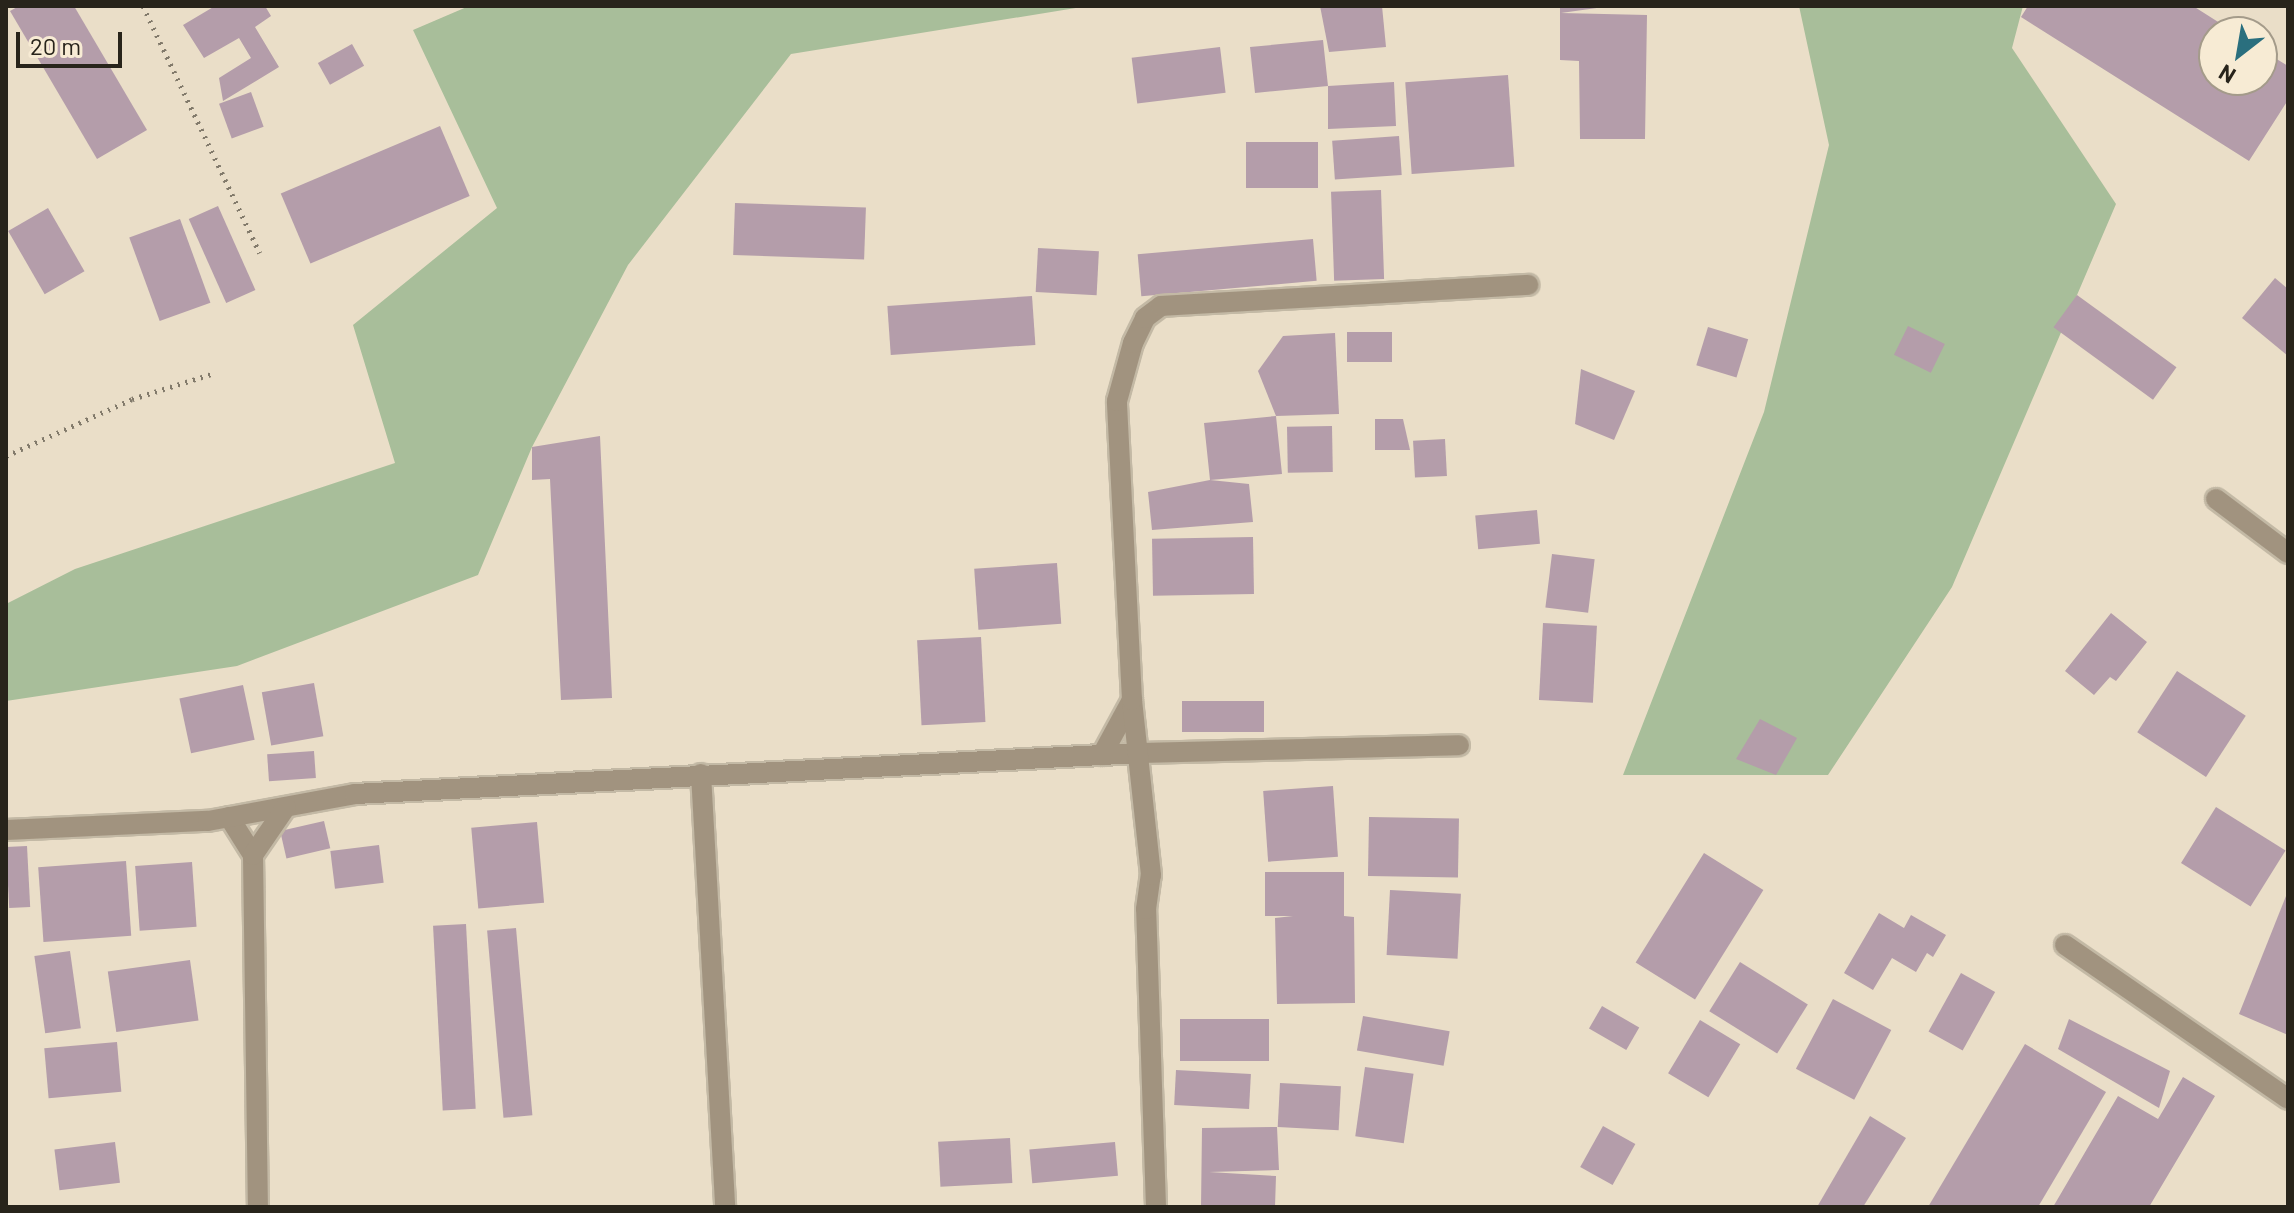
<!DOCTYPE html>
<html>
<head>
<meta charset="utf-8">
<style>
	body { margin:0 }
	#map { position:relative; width:2294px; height:1213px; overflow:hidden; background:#eadec8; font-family:Barlow,sans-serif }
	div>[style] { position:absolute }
	.green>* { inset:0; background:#a8be9a }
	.building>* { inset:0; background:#b49daa; transform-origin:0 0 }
	.path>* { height:5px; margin-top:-2.5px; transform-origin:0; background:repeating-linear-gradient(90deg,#827a6b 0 2px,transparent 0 8px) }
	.roads { filter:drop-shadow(2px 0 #c3b9a5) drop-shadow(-2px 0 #c3b9a5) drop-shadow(0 2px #c3b9a5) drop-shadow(0 -2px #c3b9a5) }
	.street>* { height:20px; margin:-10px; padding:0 10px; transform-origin:10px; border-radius:10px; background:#a1937f }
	span { translate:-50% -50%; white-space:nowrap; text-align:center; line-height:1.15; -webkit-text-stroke:6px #f7ebd4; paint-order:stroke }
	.frame { position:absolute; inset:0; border:8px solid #28241b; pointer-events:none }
	.north { position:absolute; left:2198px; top:16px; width:80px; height:80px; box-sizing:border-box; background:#f7ebd4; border:2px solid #a49b8a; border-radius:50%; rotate:211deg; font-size:22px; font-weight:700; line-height:32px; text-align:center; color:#28241b }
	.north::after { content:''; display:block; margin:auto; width:28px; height:36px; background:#2a6f7e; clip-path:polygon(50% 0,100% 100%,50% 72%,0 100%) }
	.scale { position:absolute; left:16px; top:32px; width:106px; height:36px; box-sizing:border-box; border:4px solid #28241b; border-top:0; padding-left:10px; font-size:24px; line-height:28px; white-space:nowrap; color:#28241b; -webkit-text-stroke:6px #f7ebd4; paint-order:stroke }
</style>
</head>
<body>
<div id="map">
	<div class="green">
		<div style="clip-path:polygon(469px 6px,1088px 6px,791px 54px,628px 265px,532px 447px,478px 575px,237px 666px,6px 701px,6px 604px,75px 569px,395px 463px,353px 325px,497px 208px,413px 30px)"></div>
		<div style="clip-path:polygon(1799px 6px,2023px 6px,2012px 48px,2116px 204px,1952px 587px,1828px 775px,1623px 775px,1764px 412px,1829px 145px)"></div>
	</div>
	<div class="building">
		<div style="clip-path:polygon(19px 6px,74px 6px,147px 130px,97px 159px,10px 11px)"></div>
		<div style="clip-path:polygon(215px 6px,265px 6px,271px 16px,255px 27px,279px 67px,223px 101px,219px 78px,251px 58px,239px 38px,204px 58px,183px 25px)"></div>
		<div style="clip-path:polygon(1320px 6px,1382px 6px,1386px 47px,1329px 52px)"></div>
		<div style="clip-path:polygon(1560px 6px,1611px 6px,1561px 13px,1647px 15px,1645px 139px,1580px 139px,1579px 61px,1560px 60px)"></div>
		<div style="clip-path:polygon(2028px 6px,2193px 6px,2234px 32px,2214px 32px,2214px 80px,2262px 80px,2262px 50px,2288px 66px,2288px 100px,2249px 161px,2021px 17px)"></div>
		<div style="clip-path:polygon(1323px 40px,1328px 86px,1394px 82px,1396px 126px,1328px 129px,1328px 86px,1255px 93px,1250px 47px)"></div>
		<div style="left:352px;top:44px;width:25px;height:39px;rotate:61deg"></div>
		<div style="left:1220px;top:47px;width:46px;height:89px;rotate:83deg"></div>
		<div style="left:1508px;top:75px;width:92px;height:103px;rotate:86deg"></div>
		<div style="left:251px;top:92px;width:37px;height:34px;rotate:70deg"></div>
		<div style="left:440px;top:126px;width:76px;height:173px;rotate:67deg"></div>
		<div style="left:1399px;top:136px;width:39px;height:67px;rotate:86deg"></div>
		<div style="left:1318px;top:142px;width:46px;height:72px;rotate:90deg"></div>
		<div style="left:1381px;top:190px;width:89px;height:50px;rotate:88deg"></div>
		<div style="left:735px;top:203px;width:131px;height:52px;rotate:2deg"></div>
		<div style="left:218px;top:206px;width:92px;height:32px;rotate:66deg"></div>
		<div style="left:48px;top:208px;width:73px;height:46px;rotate:60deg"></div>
		<div style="left:180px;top:219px;width:89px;height:54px;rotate:70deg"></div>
		<div style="left:1313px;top:239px;width:42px;height:176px;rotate:85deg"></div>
		<div style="left:1038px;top:248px;width:61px;height:44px;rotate:3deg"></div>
		<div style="clip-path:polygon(2275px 278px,2288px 289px,2288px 356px,2242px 318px)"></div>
		<div style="left:2077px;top:295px;width:123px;height:40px;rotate:36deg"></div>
		<div style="left:1032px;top:296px;width:49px;height:145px;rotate:86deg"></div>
		<div style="left:1908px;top:326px;width:41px;height:32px;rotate:26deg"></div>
		<div style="left:1708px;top:327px;width:42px;height:40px;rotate:17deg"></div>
		<div style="left:1347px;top:332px;width:45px;height:30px"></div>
		<div style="clip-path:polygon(1335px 333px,1339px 414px,1276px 416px,1258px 371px,1283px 336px)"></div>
		<div style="clip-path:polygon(1581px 369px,1635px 391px,1614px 440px,1575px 424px)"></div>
		<div style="clip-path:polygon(1276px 416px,1282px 474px,1210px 480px,1249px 484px,1253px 522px,1152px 530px,1148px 492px,1210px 480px,1204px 423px)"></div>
		<div style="clip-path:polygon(1375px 419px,1403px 419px,1410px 450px,1375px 450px)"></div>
		<div style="left:1332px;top:426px;width:46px;height:45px;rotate:89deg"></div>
		<div style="clip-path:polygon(600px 436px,612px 698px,561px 700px,550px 479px,532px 480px,532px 447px)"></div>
		<div style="left:1445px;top:439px;width:37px;height:32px;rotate:87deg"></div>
		<div style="left:1537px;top:510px;width:34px;height:62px;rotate:85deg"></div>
		<div style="left:1253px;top:537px;width:57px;height:101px;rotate:89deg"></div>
		<div style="left:1552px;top:554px;width:43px;height:54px;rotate:7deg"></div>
		<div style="left:1057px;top:563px;width:61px;height:83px;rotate:86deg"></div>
		<div style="clip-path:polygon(2111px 613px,2147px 642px,2116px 681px,2110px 677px,2094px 695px,2065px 671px)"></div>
		<div style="left:1543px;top:623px;width:54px;height:77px;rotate:3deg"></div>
		<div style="left:981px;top:637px;width:85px;height:64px;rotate:87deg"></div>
		<div style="left:2177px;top:671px;width:82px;height:73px;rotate:33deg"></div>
		<div style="left:314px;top:683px;width:54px;height:53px;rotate:80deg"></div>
		<div style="left:243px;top:685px;width:56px;height:65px;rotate:78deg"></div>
		<div style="left:1182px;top:701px;width:82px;height:31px"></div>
		<div style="clip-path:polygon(1760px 719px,1797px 738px,1776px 775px,1736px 759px)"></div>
		<div style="left:314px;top:751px;width:27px;height:47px;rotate:86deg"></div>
		<div style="left:1333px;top:786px;width:71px;height:70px;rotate:86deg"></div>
		<div style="left:2216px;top:807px;width:82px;height:66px;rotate:32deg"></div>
		<div style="left:1369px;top:817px;width:90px;height:59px;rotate:1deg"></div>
		<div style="left:324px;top:821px;width:28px;height:45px;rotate:77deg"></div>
		<div style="left:537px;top:822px;width:81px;height:66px;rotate:85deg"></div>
		<div style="left:379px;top:845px;width:38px;height:49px;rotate:83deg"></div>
		<div style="left:27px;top:846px;width:61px;height:21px;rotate:87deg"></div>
		<div style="left:1704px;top:853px;width:70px;height:129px;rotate:32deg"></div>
		<div style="left:126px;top:861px;width:75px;height:88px;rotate:86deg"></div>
		<div style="left:192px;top:862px;width:65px;height:57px;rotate:86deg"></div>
		<div style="clip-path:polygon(1265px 872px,1344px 872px,1344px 916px,1354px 917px,1355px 1003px,1277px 1004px,1275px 918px,1293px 916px,1265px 916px)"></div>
		<div style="left:1390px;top:890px;width:71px;height:65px;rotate:3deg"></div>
		<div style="clip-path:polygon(2288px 891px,2288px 1035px,2239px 1014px)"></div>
		<div style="clip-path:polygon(1879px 913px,1904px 928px,1911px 915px,1946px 935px,1933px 957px,1927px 953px,1916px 972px,1892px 958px,1873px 990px,1844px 973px)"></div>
		<div style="left:466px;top:924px;width:185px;height:33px;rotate:87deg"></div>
		<div style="left:516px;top:928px;width:188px;height:29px;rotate:85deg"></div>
		<div style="left:70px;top:951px;width:78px;height:36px;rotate:82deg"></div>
		<div style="left:190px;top:960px;width:61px;height:83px;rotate:82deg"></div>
		<div style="left:1740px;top:962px;width:80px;height:58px;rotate:32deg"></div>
		<div style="left:1961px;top:973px;width:39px;height:67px;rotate:29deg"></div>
		<div style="left:1833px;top:999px;width:66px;height:79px;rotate:28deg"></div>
		<div style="left:1602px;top:1006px;width:43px;height:26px;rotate:30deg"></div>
		<div style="left:1363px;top:1016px;width:88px;height:35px;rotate:10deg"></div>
		<div style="left:1180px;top:1019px;width:89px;height:42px"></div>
		<div style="clip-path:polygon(2069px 1019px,2170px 1071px,2159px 1108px,2058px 1049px)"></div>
		<div style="left:1700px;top:1020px;width:47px;height:62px;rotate:31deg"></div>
		<div style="left:117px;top:1042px;width:50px;height:73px;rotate:85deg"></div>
		<div style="clip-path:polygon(2025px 1044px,2106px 1092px,2038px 1207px,1928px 1207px)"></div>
		<div style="left:1365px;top:1067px;width:49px;height:70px;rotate:8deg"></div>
		<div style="left:1176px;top:1070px;width:75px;height:35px;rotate:3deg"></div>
		<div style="clip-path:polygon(2183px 1077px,2215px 1096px,2149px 1207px,2053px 1207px,2118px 1096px,2158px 1119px)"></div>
		<div style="left:1280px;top:1083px;width:61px;height:44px;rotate:3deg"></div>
		<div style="clip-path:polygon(1870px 1116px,1906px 1138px,1863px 1207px,1817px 1207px)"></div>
		<div style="left:1603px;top:1126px;width:37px;height:47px;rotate:29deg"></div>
		<div style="clip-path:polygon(1277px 1127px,1279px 1170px,1209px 1172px,1276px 1176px,1275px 1207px,1201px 1207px,1202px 1128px)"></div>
		<div style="left:1010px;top:1138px;width:45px;height:72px;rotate:87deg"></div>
		<div style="left:115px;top:1142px;width:41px;height:61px;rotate:83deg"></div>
		<div style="left:1115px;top:1142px;width:34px;height:86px;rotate:85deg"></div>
	</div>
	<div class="path">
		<div style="left:143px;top:6px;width:273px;rotate:64.7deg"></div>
		<div style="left:6px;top:456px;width:138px;rotate:-24.3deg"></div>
		<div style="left:132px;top:399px;width:87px;rotate:-17.4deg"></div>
	</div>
	<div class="roads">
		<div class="street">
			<div style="left:2216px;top:499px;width:90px;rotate:36.9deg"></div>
			<div style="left:1102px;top:755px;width:63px;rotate:-61.4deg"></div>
			<div style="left:701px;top:774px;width:434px;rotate:86.8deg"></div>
			<div style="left:229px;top:817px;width:45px;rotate:57.7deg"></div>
			<div style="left:253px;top:855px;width:352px;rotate:89.2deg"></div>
			<div style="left:6px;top:830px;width:202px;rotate:-2.6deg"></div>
			<div style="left:208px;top:821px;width:149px;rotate:-10.4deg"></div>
			<div style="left:355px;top:794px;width:786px;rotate:-2.99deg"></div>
			<div style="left:1140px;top:753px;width:319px;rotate:-1.4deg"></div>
			<div style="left:253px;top:855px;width:58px;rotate:-55.5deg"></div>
			<div style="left:2065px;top:945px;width:271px;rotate:34.6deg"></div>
			<div style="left:1156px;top:1207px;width:298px;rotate:-91.9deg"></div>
			<div style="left:1146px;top:909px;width:34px;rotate:-82deg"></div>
			<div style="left:1151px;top:875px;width:176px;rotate:-96.2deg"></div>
			<div style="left:1132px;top:700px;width:299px;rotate:-92.9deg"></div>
			<div style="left:1117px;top:401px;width:60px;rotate:-74.6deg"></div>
			<div style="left:1133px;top:343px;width:28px;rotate:-64deg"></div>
			<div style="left:1145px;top:318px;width:20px;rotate:-37deg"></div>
			<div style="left:1161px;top:306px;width:368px;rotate:-3.3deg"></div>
		</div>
	</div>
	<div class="frame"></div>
	<div class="north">N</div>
	<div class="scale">20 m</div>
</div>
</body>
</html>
